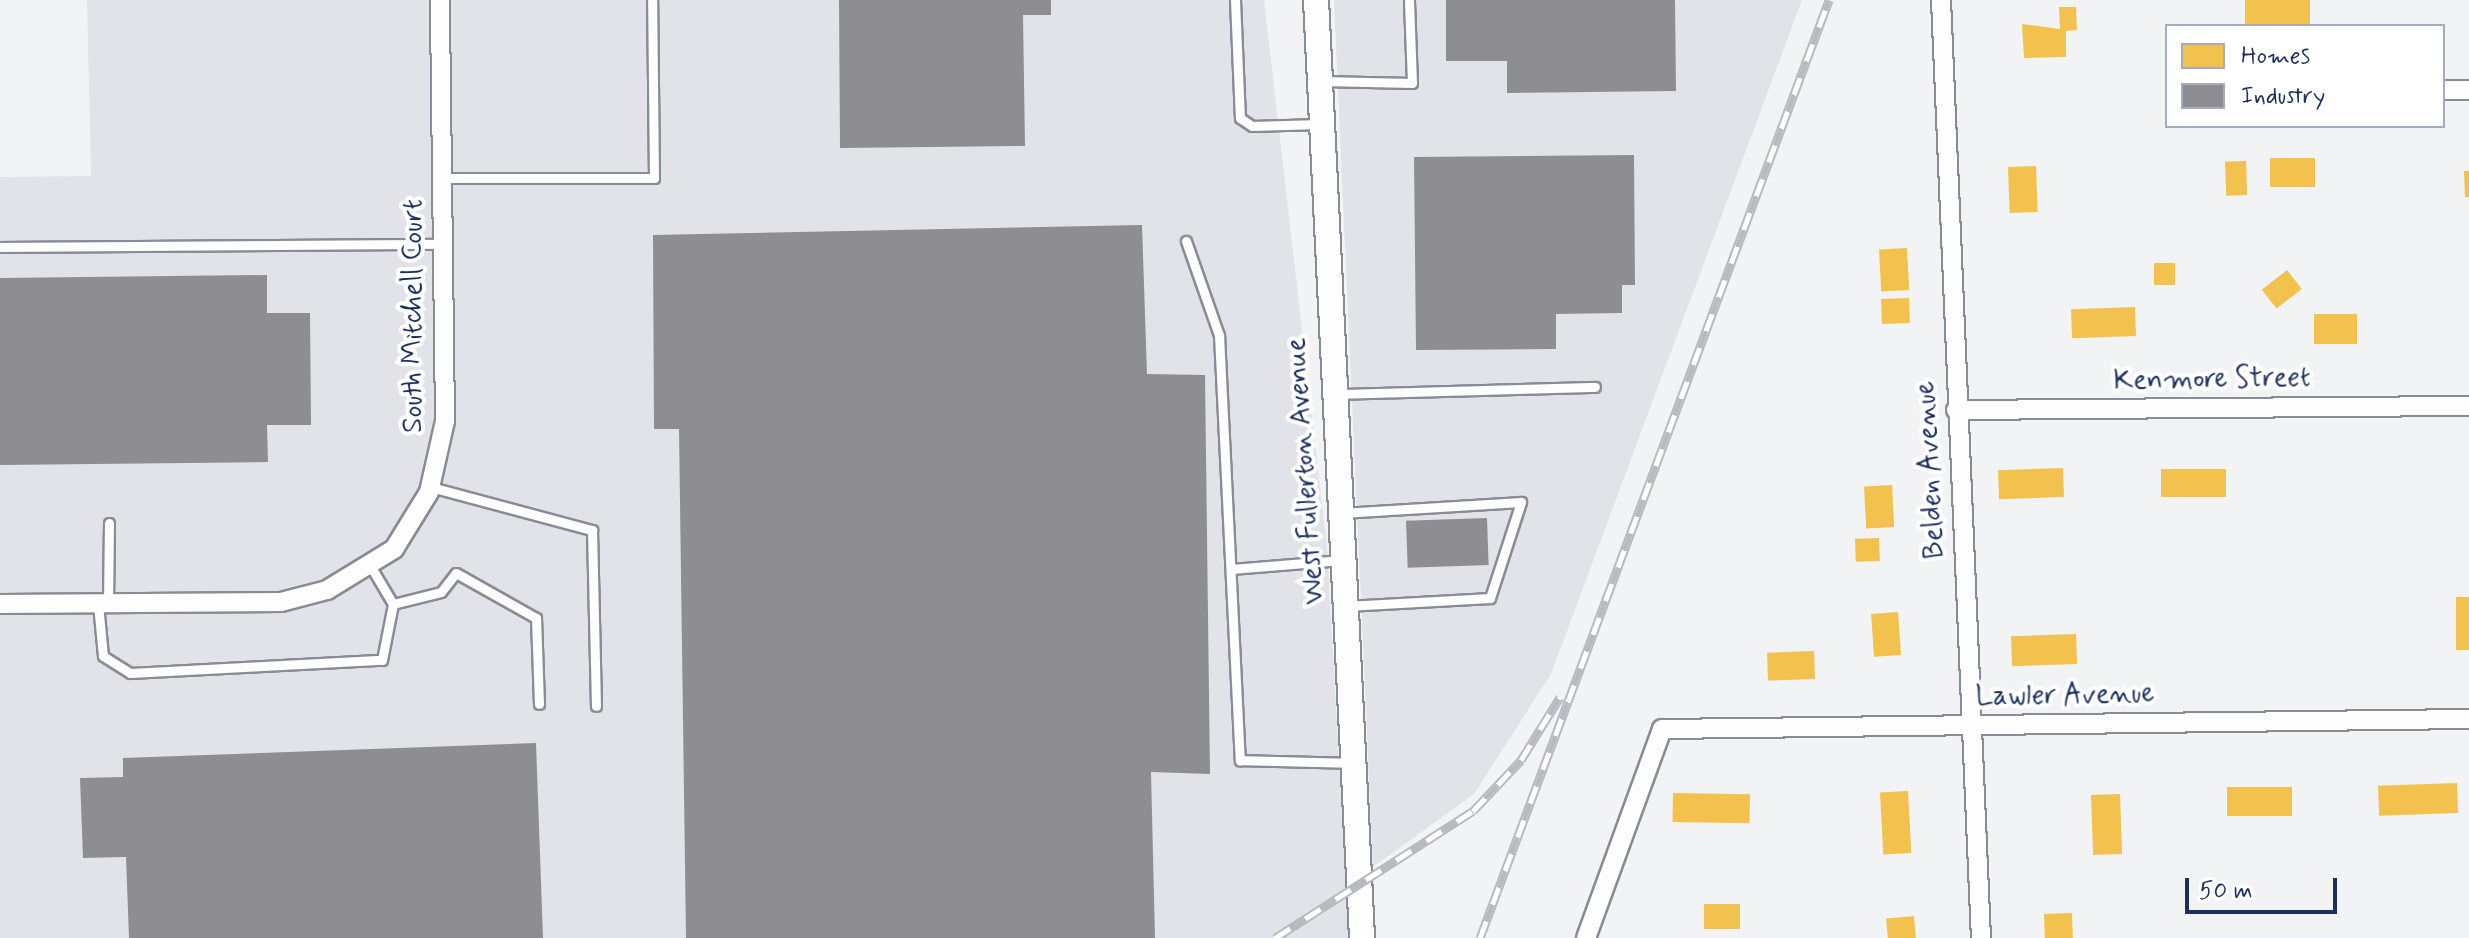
<!DOCTYPE html>
<html>
<head>
<meta charset="utf-8">
<style>
	body { margin:0 }
	#map { position:relative; width:2469px; height:938px; overflow:hidden; background:#f2f3f4; font-family:Mynerve,sans-serif }
	div>[style] { position:absolute }
	.built>* { inset:0; background:#e1e3e8 }
	.homes>* { inset:0; background:#f2c14e; transform-origin:0 0 }
	.industry>* { inset:0; background:#8d8d92; transform-origin:0 0 }
	.roads { filter:drop-shadow(2px 0 #888c95) drop-shadow(-2px 0 #888c95) drop-shadow(0 2px #888c95) drop-shadow(0 -2px #888c95) }
	.lane>* { height:9px; margin:-4.5px; padding:0 4.5px; transform-origin:4.5px; border-radius:4.5px; background:#fdfdfd }
	.street>* { height:18px; margin:-9px; padding:0 9px; transform-origin:9px; border-radius:9px; background:#fdfdfd }
	.secondary>* { height:24px; margin:-12px; padding:0 12px; transform-origin:12px; border-radius:12px; background:#fdfdfd }
	.rail>* { height:9px; margin-top:-4.5px; transform-origin:0; background:repeating-linear-gradient(90deg,#fff 0 18px,#b7babf 0 36px); box-sizing:border-box; border-block:2px solid #b7babf }
	span { translate:-50% -50%; white-space:nowrap; text-align:center; line-height:1.15; -webkit-text-stroke:8px #fff; paint-order:stroke }
	.street-label { font-size:28px; color:#1b2f5e }
	.legend { position:absolute; left:2165px; top:24px; width:280px; height:104px; box-sizing:border-box; background:#fff; border:2px solid #a4acbf; margin:0; padding:10px 14px; list-style:none; font-size:24px; color:#1b2f5e }
	.legend li { display:flex; align-items:center; gap:16px; height:40px }
	.legend b { width:40px; border:2px solid #a4acbf }
	.scale { position:absolute; left:2185px; top:878px; width:152px; height:36px; box-sizing:border-box; border:4px solid #1b2f5e; border-top:0; padding-left:10px; font-size:24px; line-height:28px; white-space:nowrap; color:#1b2f5e; -webkit-text-stroke:6px #fff; paint-order:stroke }
</style>
</head>
<body>
<div id="map">
	<div class="built">
		<div style="clip-path:polygon(87px 0,1264px 0,1327px 547px,1349px 938px,0 938px,0 177px,91px 176px)"></div>
		<div style="clip-path:polygon(1334px 0,1802px 0,1551px 674px,1474px 794px,1373px 867px)"></div>
	</div>
	<div class="homes">
		<div style="left:2245px;top:0;width:65px;height:26px"></div>
		<div style="clip-path:polygon(2059px 7px,2076px 7px,2077px 30px,2066px 31px,2066px 57px,2024px 58px,2022px 24px,2060px 29px)"></div>
		<div style="left:2315px;top:158px;width:29px;height:45px;rotate:90deg"></div>
		<div style="left:2246px;top:161px;width:34px;height:21px;rotate:88deg"></div>
		<div style="left:2036px;top:166px;width:46px;height:28px;rotate:88deg"></div>
		<div style="clip-path:polygon(2464px 171px,2469px 171px,2469px 197px,2465px 197px)"></div>
		<div style="left:1907px;top:248px;width:42px;height:28px;rotate:87deg"></div>
		<div style="left:2154px;top:263px;width:21px;height:22px"></div>
		<div style="left:2287px;top:270px;width:24px;height:32px;rotate:52deg"></div>
		<div style="left:1909px;top:298px;width:25px;height:28px;rotate:88deg"></div>
		<div style="left:2135px;top:307px;width:29px;height:64px;rotate:88deg"></div>
		<div style="left:2314px;top:314px;width:43px;height:30px"></div>
		<div style="left:2063px;top:468px;width:29px;height:65px;rotate:88deg"></div>
		<div style="left:2226px;top:469px;width:28px;height:65px;rotate:90deg"></div>
		<div style="left:1892px;top:485px;width:42px;height:28px;rotate:87deg"></div>
		<div style="left:1879px;top:538px;width:23px;height:24px;rotate:88deg"></div>
		<div style="left:2456px;top:597px;width:13px;height:53px"></div>
		<div style="left:1898px;top:612px;width:43px;height:27px;rotate:86deg"></div>
		<div style="left:2076px;top:634px;width:30px;height:65px;rotate:88deg"></div>
		<div style="left:1814px;top:651px;width:28px;height:47px;rotate:88deg"></div>
		<div style="left:2457px;top:783px;width:30px;height:79px;rotate:88deg"></div>
		<div style="left:2292px;top:787px;width:29px;height:65px;rotate:90deg"></div>
		<div style="left:1908px;top:791px;width:62px;height:28px;rotate:87deg"></div>
		<div style="left:1673px;top:793px;width:77px;height:29px;rotate:1deg"></div>
		<div style="left:2120px;top:794px;width:60px;height:29px;rotate:88deg"></div>
		<div style="left:1704px;top:904px;width:36px;height:25px"></div>
		<div style="left:2072px;top:913px;width:25px;height:28px;rotate:88deg"></div>
		<div style="left:1914px;top:916px;width:22px;height:28px;rotate:85deg"></div>
	</div>
	<div class="industry">
		<div style="clip-path:polygon(839px 0,1051px 0,1051px 15px,1023px 15px,1025px 146px,840px 148px)"></div>
		<div style="clip-path:polygon(1446px 0,1675px 0,1676px 91px,1507px 93px,1507px 61px,1446px 61px)"></div>
		<div style="clip-path:polygon(1634px 155px,1635px 285px,1622px 285px,1622px 313px,1556px 314px,1556px 349px,1416px 350px,1414px 157px)"></div>
		<div style="clip-path:polygon(1142px 225px,1147px 374px,1205px 375px,1210px 774px,1151px 772px,1155px 938px,686px 938px,679px 429px,654px 429px,653px 235px)"></div>
		<div style="clip-path:polygon(267px 275px,267px 313px,310px 313px,311px 425px,267px 425px,268px 462px,0 465px,0 278px)"></div>
		<div style="left:1487px;top:518px;width:47px;height:81px;rotate:88deg"></div>
		<div style="clip-path:polygon(536px 743px,543px 938px,129px 938px,126px 857px,83px 858px,80px 778px,123px 777px,123px 758px)"></div>
	</div>
	<div class="roads">
		<div class="lane">
			<div style="left:1235px;top:0;width:118px;rotate:87.6deg"></div>
			<div style="left:1240px;top:118px;width:14px;rotate:34deg"></div>
			<div style="left:1252px;top:126px;width:67px;rotate:-1.7deg"></div>
			<div style="left:1322px;top:81px;width:90px;rotate:1.3deg"></div>
			<div style="left:1412px;top:83px;width:83px;rotate:-92.1deg"></div>
			<div style="left:443px;top:178px;width:211px"></div>
			<div style="left:654px;top:178px;width:178px;rotate:-90.6deg"></div>
			<div style="left:1186px;top:241px;width:100px;rotate:70.7deg"></div>
			<div style="left:1219px;top:335px;width:426px;rotate:87.2deg"></div>
			<div style="left:1240px;top:760px;width:112px;rotate:1.5deg"></div>
			<div style="left:0;top:247px;width:444px;rotate:-0.4deg"></div>
			<div style="left:1338px;top:394px;width:257px;rotate:-1.6deg"></div>
			<div style="left:431px;top:487px;width:167px;rotate:15deg"></div>
			<div style="left:592px;top:530px;width:176px;rotate:88.7deg"></div>
			<div style="left:1342px;top:513px;width:179px;rotate:-3.5deg"></div>
			<div style="left:1521px;top:502px;width:101px;rotate:107.9deg"></div>
			<div style="left:1490px;top:598px;width:144px;rotate:176.8deg"></div>
			<div style="left:371px;top:567px;width:43px;rotate:59.3deg"></div>
			<div style="left:393px;top:604px;width:49px;rotate:-14deg"></div>
			<div style="left:441px;top:592px;width:24px;rotate:-52deg"></div>
			<div style="left:456px;top:573px;width:92px;rotate:29.4deg"></div>
			<div style="left:536px;top:618px;width:86px;rotate:88deg"></div>
			<div style="left:1231px;top:569px;width:111px;rotate:-4.6deg"></div>
			<div style="left:98px;top:604px;width:52px;rotate:84.5deg"></div>
			<div style="left:103px;top:656px;width:32px;rotate:32deg"></div>
			<div style="left:130px;top:673px;width:252px;rotate:-3deg"></div>
			<div style="left:382px;top:660px;width:57px;rotate:-78.9deg"></div>
			<div style="left:108px;top:604px;width:81px;rotate:-89.3deg"></div>
		</div>
		<div class="street">
			<div style="left:1941px;top:0;width:939px;rotate:87.56deg"></div>
			<div style="left:2443px;top:90px;width:26px"></div>
			<div style="left:1956px;top:410px;width:513px;rotate:-0.45deg"></div>
			<div style="left:0;top:604px;width:281px;rotate:-0.4deg"></div>
			<div style="left:281px;top:602px;width:48px;rotate:-14.6deg"></div>
			<div style="left:327px;top:590px;width:79px;rotate:-31.5deg"></div>
			<div style="left:394px;top:549px;width:67px;rotate:-58.4deg"></div>
			<div style="left:429px;top:492px;width:73px;rotate:-77.3deg"></div>
			<div style="left:445px;top:421px;width:421px;rotate:-90.7deg"></div>
			<div style="left:1586px;top:938px;width:222px;rotate:-70deg"></div>
			<div style="left:1662px;top:729px;width:807px;rotate:-0.71deg"></div>
		</div>
		<div class="secondary">
			<div style="left:1316px;top:0;width:939px;rotate:87.19deg"></div>
		</div>
	</div>
	<div class="rail">
		<div style="left:1275px;top:938px;width:235px;rotate:-32.7deg"></div>
		<div style="left:1473px;top:811px;width:70px;rotate:-46.7deg"></div>
		<div style="left:1521px;top:760px;width:74px;rotate:-58.2deg"></div>
		<div style="left:1480px;top:938px;width:1001px;rotate:-69.59deg"></div>
	</div>
	<div class="street-label">
		<span style="left:414px;top:316px;rotate:-90deg">South Mitchell Court</span>
		<span style="left:2212px;top:380px;rotate:-1deg">Kenmore Street</span>
		<span style="left:1931px;top:470px;rotate:-93deg">Belden Avenue</span>
		<span style="left:1306px;top:471px;rotate:-94deg">West Fullerton Avenue</span>
		<span style="left:2065px;top:696px;rotate:-1deg">Lawler Avenue</span>
	</div>
	<ul class="legend">
	<li><b style="height:22px;background:#f2c14e"></b>Homes</li>
	<li><b style="height:22px;background:#8d8d92"></b>Industry</li>
	</ul>
	<div class="scale">50 m</div>
</div>
</body>
</html>
